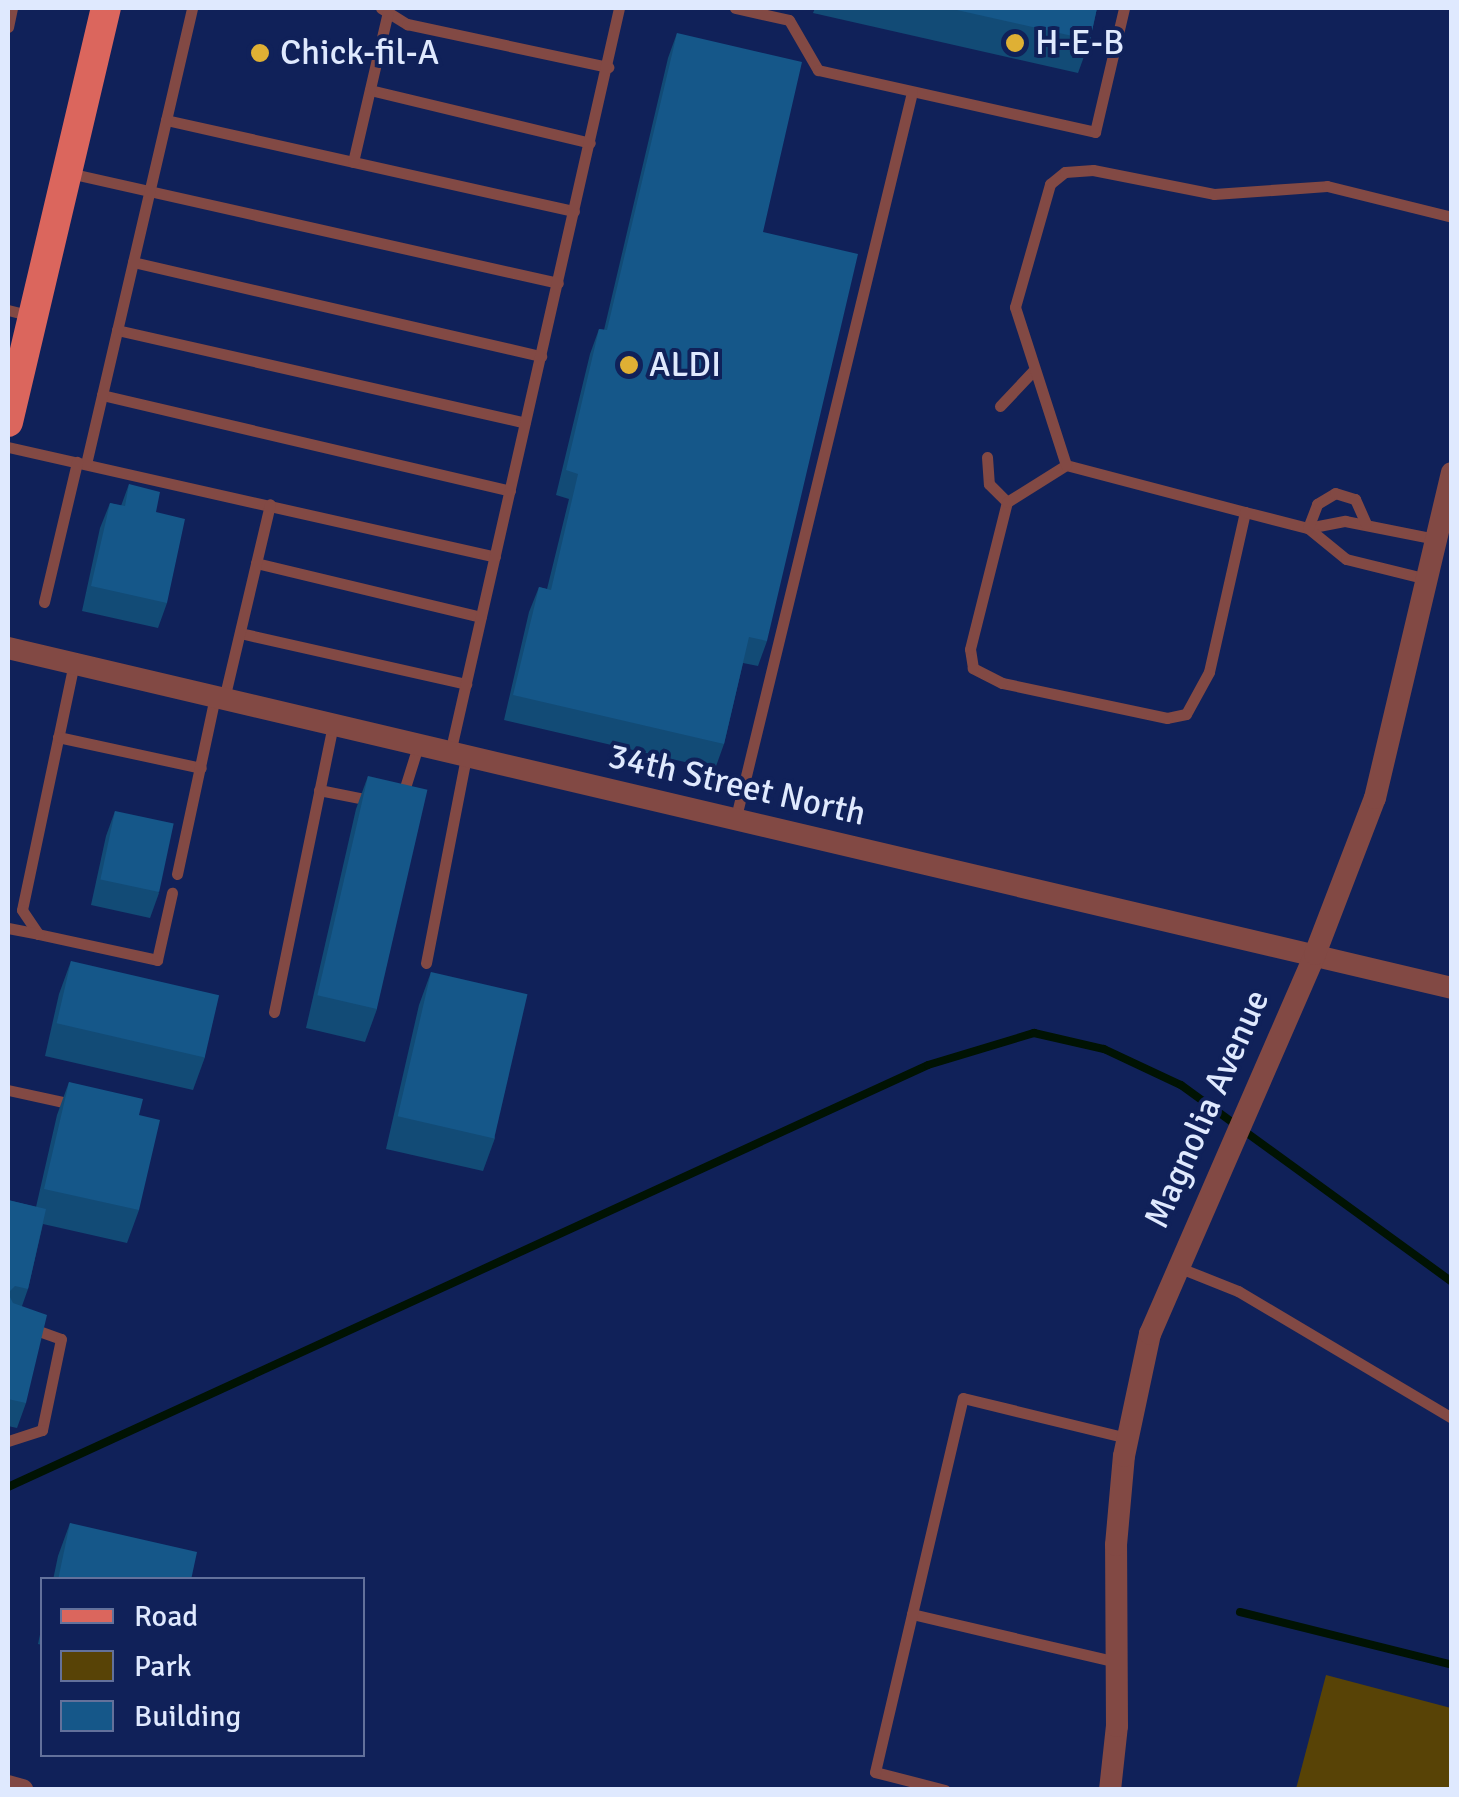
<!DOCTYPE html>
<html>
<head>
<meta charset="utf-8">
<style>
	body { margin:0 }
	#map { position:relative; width:1459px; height:1797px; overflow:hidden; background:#102159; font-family:Signika,sans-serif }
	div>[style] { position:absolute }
	.green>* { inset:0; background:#584306 }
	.stream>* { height:8px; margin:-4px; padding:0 4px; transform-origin:4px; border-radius:4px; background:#011303 }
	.lane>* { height:11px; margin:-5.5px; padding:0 5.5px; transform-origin:5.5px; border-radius:5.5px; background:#824944 }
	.street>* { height:22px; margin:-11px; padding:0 11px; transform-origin:11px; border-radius:11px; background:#824944 }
	.primary>* { height:30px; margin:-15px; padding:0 15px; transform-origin:15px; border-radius:15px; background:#db665d }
	.wall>* { inset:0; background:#124b76 }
	.building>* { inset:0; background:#155789; transform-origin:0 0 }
	.dots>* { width:28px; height:28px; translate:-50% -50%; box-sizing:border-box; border:5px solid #102159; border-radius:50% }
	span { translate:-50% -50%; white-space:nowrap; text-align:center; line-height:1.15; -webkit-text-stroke:8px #102159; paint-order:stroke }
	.poi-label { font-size:35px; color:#dfe9fe }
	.left { translate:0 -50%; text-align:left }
	.street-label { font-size:35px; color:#dfe9fe }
	.frame { position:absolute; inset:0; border:10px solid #dfe9fe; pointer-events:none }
	.legend { position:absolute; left:40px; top:1577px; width:325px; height:180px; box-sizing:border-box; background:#102159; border:2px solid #63719b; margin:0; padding:12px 18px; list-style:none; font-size:30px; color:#dfe9fe }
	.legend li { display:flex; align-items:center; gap:20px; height:50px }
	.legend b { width:50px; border:2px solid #63719b }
</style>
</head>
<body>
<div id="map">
	<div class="green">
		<div style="clip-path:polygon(1326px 1675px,1451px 1708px,1451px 1789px,1296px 1789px)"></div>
	</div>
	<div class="stream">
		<div style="left:8px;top:1487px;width:1012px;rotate:-24.64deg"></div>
		<div style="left:928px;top:1065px;width:111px;rotate:-16.8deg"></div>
		<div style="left:1034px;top:1033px;width:72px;rotate:12.9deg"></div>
		<div style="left:1104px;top:1049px;width:85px;rotate:25.1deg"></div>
		<div style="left:1181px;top:1085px;width:335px;rotate:36deg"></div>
		<div style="left:1240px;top:1612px;width:219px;rotate:14deg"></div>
	</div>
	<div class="lane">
		<div style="left:381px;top:8px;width:31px;rotate:32deg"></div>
		<div style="left:407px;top:24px;width:206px;rotate:12.1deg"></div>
		<div style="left:735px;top:8px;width:55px;rotate:12.5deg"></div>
		<div style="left:789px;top:20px;width:58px;rotate:59.9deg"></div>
		<div style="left:818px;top:70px;width:284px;rotate:12.6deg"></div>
		<div style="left:1095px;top:132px;width:127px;rotate:-76.8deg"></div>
		<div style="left:8px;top:27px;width:19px;rotate:-78deg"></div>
		<div style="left:370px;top:90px;width:226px;rotate:13.5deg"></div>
		<div style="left:166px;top:120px;width:418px;rotate:12.6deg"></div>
		<div style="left:353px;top:162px;width:154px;rotate:-76.9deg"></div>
		<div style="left:69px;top:173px;width:501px;rotate:12.68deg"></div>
		<div style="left:133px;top:262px;width:419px;rotate:13deg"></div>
		<div style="left:8px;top:310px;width:25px;rotate:14deg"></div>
		<div style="left:117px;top:330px;width:418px;rotate:12.8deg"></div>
		<div style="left:102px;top:395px;width:419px;rotate:13.2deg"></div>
		<div style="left:1000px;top:406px;width:47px;rotate:-46.7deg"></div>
		<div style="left:8px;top:447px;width:499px;rotate:12.7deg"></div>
		<div style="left:987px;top:457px;width:27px;rotate:86deg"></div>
		<div style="left:989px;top:484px;width:25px;rotate:45deg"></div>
		<div style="left:86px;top:464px;width:468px;rotate:-76.9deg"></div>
		<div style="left:1066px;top:465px;width:185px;rotate:14.7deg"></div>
		<div style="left:1245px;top:512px;width:164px;rotate:102.7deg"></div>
		<div style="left:1209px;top:672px;width:48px;rotate:118.7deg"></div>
		<div style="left:1186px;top:714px;width:19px;rotate:168deg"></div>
		<div style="left:1167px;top:718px;width:169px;rotate:-168deg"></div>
		<div style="left:1002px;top:683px;width:33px;rotate:-153deg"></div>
		<div style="left:973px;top:668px;width:19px;rotate:-99deg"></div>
		<div style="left:970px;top:649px;width:152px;rotate:-75.9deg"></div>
		<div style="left:1007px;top:502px;width:70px;rotate:-32.1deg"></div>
		<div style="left:1066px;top:465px;width:166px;rotate:-107.9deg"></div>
		<div style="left:1015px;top:307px;width:128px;rotate:-74.1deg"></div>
		<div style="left:1050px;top:184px;width:19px;rotate:-39deg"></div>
		<div style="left:1065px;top:172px;width:28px;rotate:-4deg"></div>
		<div style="left:1093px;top:170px;width:123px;rotate:11.2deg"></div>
		<div style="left:1214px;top:194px;width:113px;rotate:-4deg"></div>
		<div style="left:1327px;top:186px;width:129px;rotate:13.9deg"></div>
		<div style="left:1245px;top:512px;width:65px;rotate:14.3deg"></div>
		<div style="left:1308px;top:528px;width:38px;rotate:-11deg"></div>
		<div style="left:1345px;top:521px;width:93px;rotate:11.2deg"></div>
		<div style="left:1308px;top:528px;width:49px;rotate:39.2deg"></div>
		<div style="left:1346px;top:559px;width:83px;rotate:13.9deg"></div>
		<div style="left:1308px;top:528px;width:26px;rotate:-69deg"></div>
		<div style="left:1317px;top:504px;width:21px;rotate:-31deg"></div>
		<div style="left:1335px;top:493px;width:21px;rotate:17deg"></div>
		<div style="left:1355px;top:499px;width:27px;rotate:66deg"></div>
		<div style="left:256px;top:563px;width:231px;rotate:13.5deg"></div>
		<div style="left:44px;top:602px;width:144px;rotate:-76.7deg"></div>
		<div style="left:240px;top:633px;width:232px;rotate:12.7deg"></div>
		<div style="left:74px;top:663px;width:252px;rotate:101.9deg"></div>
		<div style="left:22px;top:910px;width:29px;rotate:56deg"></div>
		<div style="left:38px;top:934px;width:122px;rotate:12.3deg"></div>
		<div style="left:157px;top:960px;width:69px;rotate:-77.4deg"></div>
		<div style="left:224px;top:699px;width:200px;rotate:-76.7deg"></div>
		<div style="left:58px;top:737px;width:146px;rotate:12.2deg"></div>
		<div style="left:450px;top:753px;width:764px;rotate:-77.22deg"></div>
		<div style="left:319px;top:790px;width:56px;rotate:11.3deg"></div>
		<div style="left:402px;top:797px;width:53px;rotate:-72.6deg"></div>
		<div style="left:735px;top:821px;width:750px;rotate:-76.35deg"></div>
		<div style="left:177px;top:874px;width:181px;rotate:-77.9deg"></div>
		<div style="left:8px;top:928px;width:31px;rotate:11deg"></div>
		<div style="left:426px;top:963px;width:210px;rotate:-79deg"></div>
		<div style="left:274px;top:1012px;width:293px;rotate:-78.4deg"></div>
		<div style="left:8px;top:1090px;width:71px;rotate:12.3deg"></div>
		<div style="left:1175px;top:1266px;width:68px;rotate:21.6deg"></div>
		<div style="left:1238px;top:1291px;width:249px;rotate:30.7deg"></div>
		<div style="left:8px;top:1320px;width:56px;rotate:19.7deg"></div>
		<div style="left:61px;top:1339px;width:93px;rotate:101.8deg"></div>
		<div style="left:42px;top:1430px;width:36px;rotate:162deg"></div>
		<div style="left:912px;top:1614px;width:211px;rotate:13.2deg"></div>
		<div style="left:945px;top:1790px;width:72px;rotate:-165.6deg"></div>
		<div style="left:875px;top:1772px;width:384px;rotate:-76.8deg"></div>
		<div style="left:963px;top:1398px;width:169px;rotate:13.7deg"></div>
	</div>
	<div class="street">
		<div style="left:8px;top:648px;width:1483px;rotate:13.25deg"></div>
		<div style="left:8px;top:1786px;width:15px;rotate:16deg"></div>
		<div style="left:1110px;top:1790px;width:64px;rotate:-83.8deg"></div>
		<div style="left:1117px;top:1726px;width:181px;rotate:-90.3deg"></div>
		<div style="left:1116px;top:1545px;width:89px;rotate:-84.9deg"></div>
		<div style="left:1124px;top:1456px;width:125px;rotate:-78deg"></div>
		<div style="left:1150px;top:1334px;width:414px;rotate:-66.5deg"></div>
		<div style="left:1315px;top:954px;width:167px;rotate:-69deg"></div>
		<div style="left:1375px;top:798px;width:334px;rotate:-76.7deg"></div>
	</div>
	<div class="primary">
		<div style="left:8px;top:422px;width:425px;rotate:-76.7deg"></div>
	</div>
	<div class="wall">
		<div style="clip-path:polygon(815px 8px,1097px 8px,1090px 40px,1078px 73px,813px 13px)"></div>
		<div style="clip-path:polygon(677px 33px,763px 232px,767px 641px,758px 666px,743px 663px,724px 744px,715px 769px,504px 720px,529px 612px,539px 587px,547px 589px,569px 499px,556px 495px,590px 354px,599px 329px,604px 330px,668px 58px)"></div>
		<div style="clip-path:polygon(129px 484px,156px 512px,167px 603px,158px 628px,82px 611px,100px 528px,110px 503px,121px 506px)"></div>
		<div style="clip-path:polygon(368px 776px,377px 1009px,365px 1042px,306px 1028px,356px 809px)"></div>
		<div style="clip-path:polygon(115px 811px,159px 893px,150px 918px,91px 905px,106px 836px)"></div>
		<div style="clip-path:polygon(71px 961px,205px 1057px,193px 1090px,45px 1056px,59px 994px)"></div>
		<div style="clip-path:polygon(431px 972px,495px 1138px,483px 1171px,386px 1149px,419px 1005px)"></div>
		<div style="clip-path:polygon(69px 1082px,139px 1115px,139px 1210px,127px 1243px,43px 1224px,28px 1289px,22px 1306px,26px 1403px,17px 1428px,8px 1426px,8px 1200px,36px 1207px,57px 1115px)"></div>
		<div style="clip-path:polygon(70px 1523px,191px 1580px,53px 1580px,58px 1556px)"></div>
		<div style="clip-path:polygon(42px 1625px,42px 1645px,38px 1644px)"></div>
	</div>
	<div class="building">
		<div style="clip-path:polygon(948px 8px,1097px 8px,1090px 40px)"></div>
		<div style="clip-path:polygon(677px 33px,802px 62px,763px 232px,858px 254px,767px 641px,749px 637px,724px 744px,513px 695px,539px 587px,551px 590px,578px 474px,566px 470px,599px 329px,607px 330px)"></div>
		<div style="clip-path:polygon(129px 484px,160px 492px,156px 512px,185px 519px,167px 603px,91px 586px,110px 503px,125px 506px)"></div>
		<div style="left:368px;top:776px;width:61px;height:225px;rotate:13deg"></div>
		<div style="left:115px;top:811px;width:60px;height:70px;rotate:12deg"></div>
		<div style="left:71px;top:961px;width:152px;height:64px;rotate:13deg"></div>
		<div style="left:431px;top:972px;width:99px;height:148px;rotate:13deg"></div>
		<div style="clip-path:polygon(69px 1082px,143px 1099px,139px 1115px,160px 1120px,139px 1210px,44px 1189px)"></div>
		<div style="clip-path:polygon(8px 1200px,46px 1209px,28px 1289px,15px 1286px,8px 1293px,13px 1303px,47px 1315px,26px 1403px,8px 1399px)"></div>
		<div style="clip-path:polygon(70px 1523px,197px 1552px,191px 1580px,58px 1580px)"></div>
	</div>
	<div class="dots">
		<div style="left:1015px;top:43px;background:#dfb034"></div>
		<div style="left:260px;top:53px;background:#dfb034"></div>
		<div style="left:629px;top:365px;background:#dfb034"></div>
	</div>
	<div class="poi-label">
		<span class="left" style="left:1035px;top:43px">H-E-B</span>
		<span class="left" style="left:280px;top:53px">Chick-fil-A</span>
		<span class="left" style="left:649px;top:365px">ALDI</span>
	</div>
	<div class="street-label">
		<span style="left:737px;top:785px;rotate:13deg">34th Street North</span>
		<span style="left:1207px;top:1109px;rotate:-66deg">Magnolia Avenue</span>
	</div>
	<div class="frame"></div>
	<ul class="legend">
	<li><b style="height:12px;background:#db665d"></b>Road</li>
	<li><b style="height:28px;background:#584306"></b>Park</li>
	<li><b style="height:28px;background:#155789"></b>Building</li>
	</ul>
</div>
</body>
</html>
